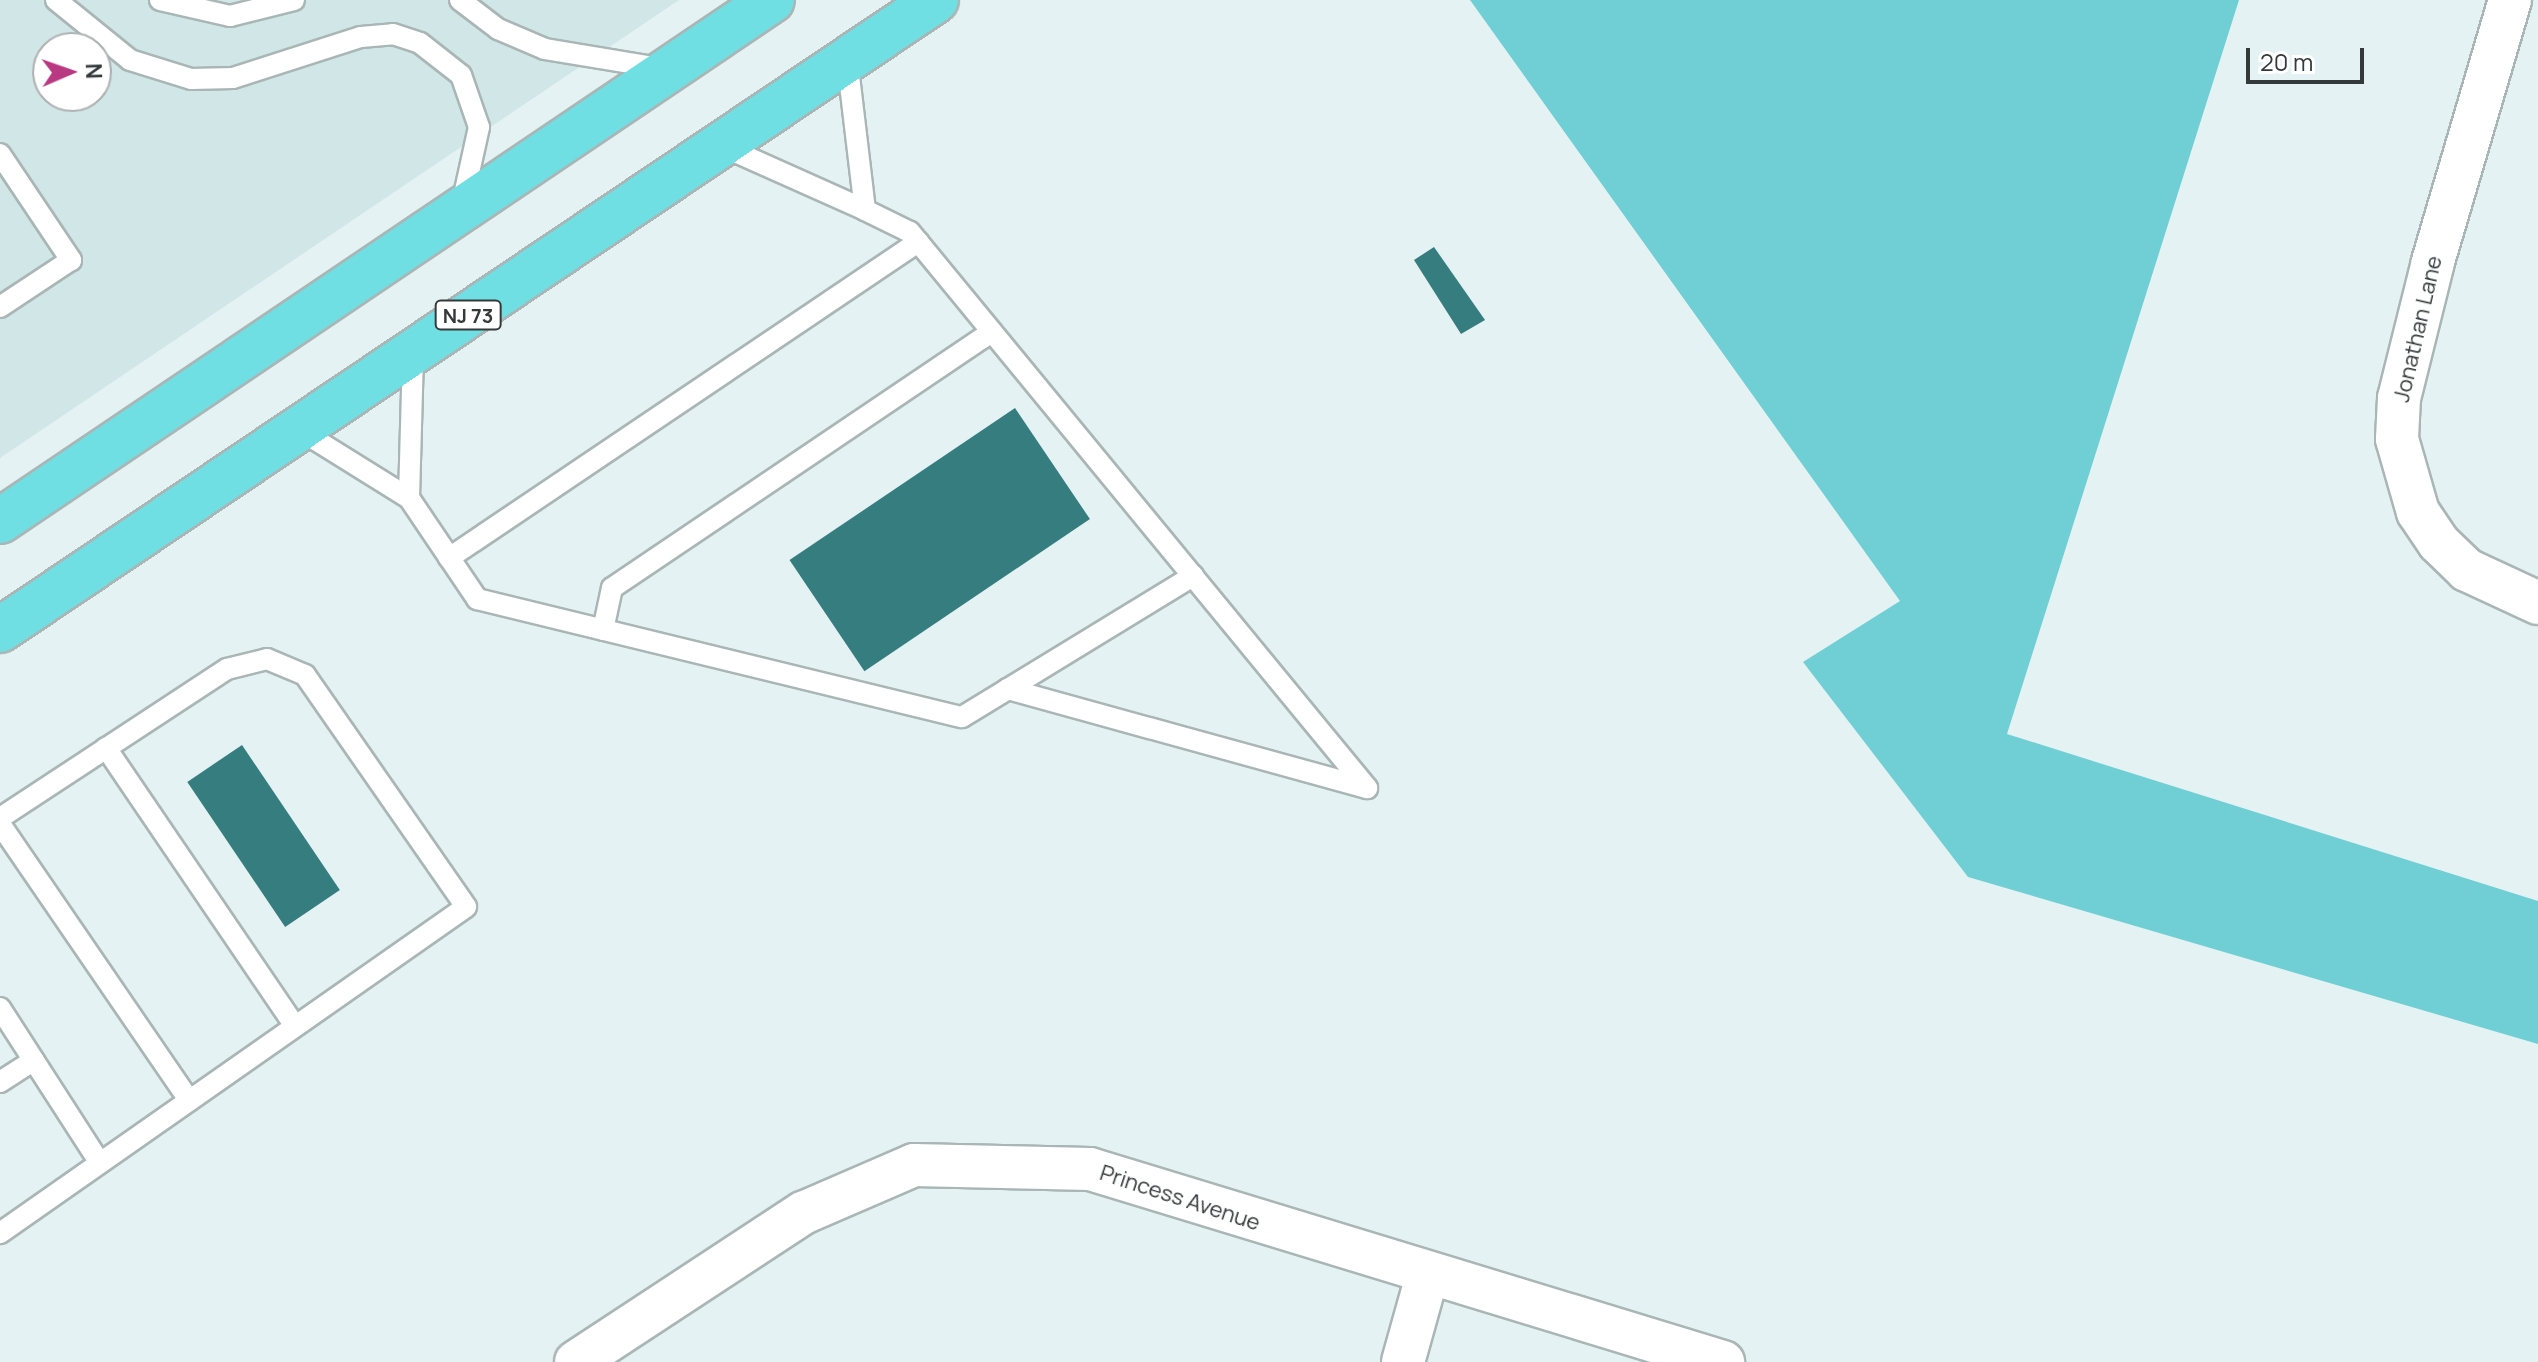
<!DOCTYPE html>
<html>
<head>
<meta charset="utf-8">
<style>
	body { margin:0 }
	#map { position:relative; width:2538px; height:1362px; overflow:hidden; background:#e5f2f3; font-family:Manrope,sans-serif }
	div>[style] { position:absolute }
	.built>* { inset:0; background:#d0e6e7 }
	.green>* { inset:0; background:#70cfd4 }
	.building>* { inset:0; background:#367d80; transform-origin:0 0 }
	.roads { filter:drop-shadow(2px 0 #aab6b6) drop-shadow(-2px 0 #aab6b6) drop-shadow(0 2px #aab6b6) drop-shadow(0 -2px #aab6b6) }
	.lane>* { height:20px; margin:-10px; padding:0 10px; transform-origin:10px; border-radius:10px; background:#fff }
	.street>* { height:42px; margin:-21px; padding:0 21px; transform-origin:21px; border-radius:21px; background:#fff }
	.highway>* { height:44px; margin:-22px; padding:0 22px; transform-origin:22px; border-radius:22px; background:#70dfe4 }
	span { translate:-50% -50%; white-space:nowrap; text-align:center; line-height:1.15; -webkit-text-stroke:8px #fff; paint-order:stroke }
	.shield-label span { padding:2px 6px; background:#fff; border:2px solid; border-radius:6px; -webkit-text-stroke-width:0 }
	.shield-label { font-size:20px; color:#343939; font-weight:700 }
	.street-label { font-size:22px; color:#343939 }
	.north { position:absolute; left:32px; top:32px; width:80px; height:80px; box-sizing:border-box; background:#fff; border:2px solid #aeb0b0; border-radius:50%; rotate:88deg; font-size:22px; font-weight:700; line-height:32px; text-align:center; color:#343939 }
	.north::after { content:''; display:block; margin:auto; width:28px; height:36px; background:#b93882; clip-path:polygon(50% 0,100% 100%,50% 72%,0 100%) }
	.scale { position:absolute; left:2246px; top:48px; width:118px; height:36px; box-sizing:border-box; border:4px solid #343939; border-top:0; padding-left:10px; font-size:24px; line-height:28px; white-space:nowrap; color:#343939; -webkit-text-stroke:6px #fff; paint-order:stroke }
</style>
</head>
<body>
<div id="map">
	<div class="built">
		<div style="clip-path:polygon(evenodd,0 0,679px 0,0 458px,0 0,48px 48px,96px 48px,96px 96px,48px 96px,48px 48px)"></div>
	</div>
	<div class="green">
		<div style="clip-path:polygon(1470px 0,2239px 0,2007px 734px,2538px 901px,2538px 1044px,1968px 877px,1803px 662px,1900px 601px)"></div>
	</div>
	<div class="building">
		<div style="clip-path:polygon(1434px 247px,1485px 320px,1461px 334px,1414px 260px)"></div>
		<div style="left:1015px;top:408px;width:134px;height:272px;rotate:56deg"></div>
		<div style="left:242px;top:745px;width:175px;height:66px;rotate:56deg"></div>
	</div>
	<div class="roads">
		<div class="lane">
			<div style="left:56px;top:0;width:95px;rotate:39deg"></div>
			<div style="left:130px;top:60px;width:64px;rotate:17.3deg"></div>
			<div style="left:191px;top:79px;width:42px;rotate:-1.4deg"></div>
			<div style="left:233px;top:78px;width:134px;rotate:-17.8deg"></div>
			<div style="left:361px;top:37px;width:32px;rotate:-5deg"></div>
			<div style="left:393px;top:34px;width:28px;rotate:18deg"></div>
			<div style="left:420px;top:43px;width:52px;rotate:38deg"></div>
			<div style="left:461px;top:75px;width:55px;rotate:70.9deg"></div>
			<div style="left:479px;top:127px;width:79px;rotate:102.4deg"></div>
			<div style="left:160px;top:0;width:72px;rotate:12.9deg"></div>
			<div style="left:230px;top:16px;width:66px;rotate:-14deg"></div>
			<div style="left:460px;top:0;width:48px;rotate:37.3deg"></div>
			<div style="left:498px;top:29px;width:51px;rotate:23.1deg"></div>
			<div style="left:545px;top:49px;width:117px;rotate:9.4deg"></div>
			<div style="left:720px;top:145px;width:159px;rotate:24.1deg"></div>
			<div style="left:865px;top:210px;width:152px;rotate:-96.8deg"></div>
			<div style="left:0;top:154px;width:128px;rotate:56.2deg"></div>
			<div style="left:71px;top:260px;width:85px;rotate:146.5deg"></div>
			<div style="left:865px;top:210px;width:50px;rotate:26.1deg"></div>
			<div style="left:910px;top:232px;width:720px;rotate:50.58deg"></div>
			<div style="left:1367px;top:788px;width:373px;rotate:-164.6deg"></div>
			<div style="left:298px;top:429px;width:131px;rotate:31.9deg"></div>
			<div style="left:409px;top:498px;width:145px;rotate:-88.4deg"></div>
			<div style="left:409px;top:498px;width:122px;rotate:56deg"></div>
			<div style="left:477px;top:599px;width:499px;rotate:13.7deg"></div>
			<div style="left:962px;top:717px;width:271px;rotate:-31.4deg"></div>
			<div style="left:449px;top:558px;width:566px;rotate:-33.97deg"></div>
			<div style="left:603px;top:630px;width:43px;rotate:-77.9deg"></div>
			<div style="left:612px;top:588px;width:458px;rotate:-34deg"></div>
			<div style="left:106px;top:748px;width:336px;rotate:55.8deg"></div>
			<div style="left:0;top:818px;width:272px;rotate:-33.3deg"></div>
			<div style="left:227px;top:669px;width:41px;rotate:-14deg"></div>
			<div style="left:267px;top:659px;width:41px;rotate:22.8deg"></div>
			<div style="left:305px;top:675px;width:282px;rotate:55.2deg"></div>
			<div style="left:466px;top:907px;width:569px;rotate:145.02deg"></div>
			<div style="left:0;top:824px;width:335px;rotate:55.6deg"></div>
			<div style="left:0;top:1008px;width:184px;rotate:57.2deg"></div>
			<div style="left:0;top:1082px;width:40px;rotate:-32.9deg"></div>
		</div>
		<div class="street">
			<div style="left:2510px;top:0;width:273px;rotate:106.4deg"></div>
			<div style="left:2433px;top:262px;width:140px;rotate:104deg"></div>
			<div style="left:2399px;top:398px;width:41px;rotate:92.8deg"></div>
			<div style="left:2397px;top:439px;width:76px;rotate:74deg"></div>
			<div style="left:2418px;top:512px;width:37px;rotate:56deg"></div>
			<div style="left:2439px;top:543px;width:39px;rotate:44deg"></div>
			<div style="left:2467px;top:570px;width:78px;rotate:24.9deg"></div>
			<div style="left:576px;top:1362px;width:272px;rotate:-33.3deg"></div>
			<div style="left:803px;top:1213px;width:121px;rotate:-23.4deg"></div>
			<div style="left:914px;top:1165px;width:176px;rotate:1.3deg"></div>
			<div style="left:1090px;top:1169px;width:662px;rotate:16.96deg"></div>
			<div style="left:1403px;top:1362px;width:89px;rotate:-74.4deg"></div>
		</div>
		<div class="highway">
			<div style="left:0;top:521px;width:931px;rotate:-34.01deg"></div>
			<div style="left:0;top:630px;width:1128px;rotate:-33.94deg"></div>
		</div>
	</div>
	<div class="shield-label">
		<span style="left:468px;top:315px">NJ 73</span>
	</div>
	<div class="street-label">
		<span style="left:2418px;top:329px;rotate:-77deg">Jonathan Lane</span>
		<span style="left:1180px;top:1198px;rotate:18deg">Princess Avenue</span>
	</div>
	<div class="north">N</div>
	<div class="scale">20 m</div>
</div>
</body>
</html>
